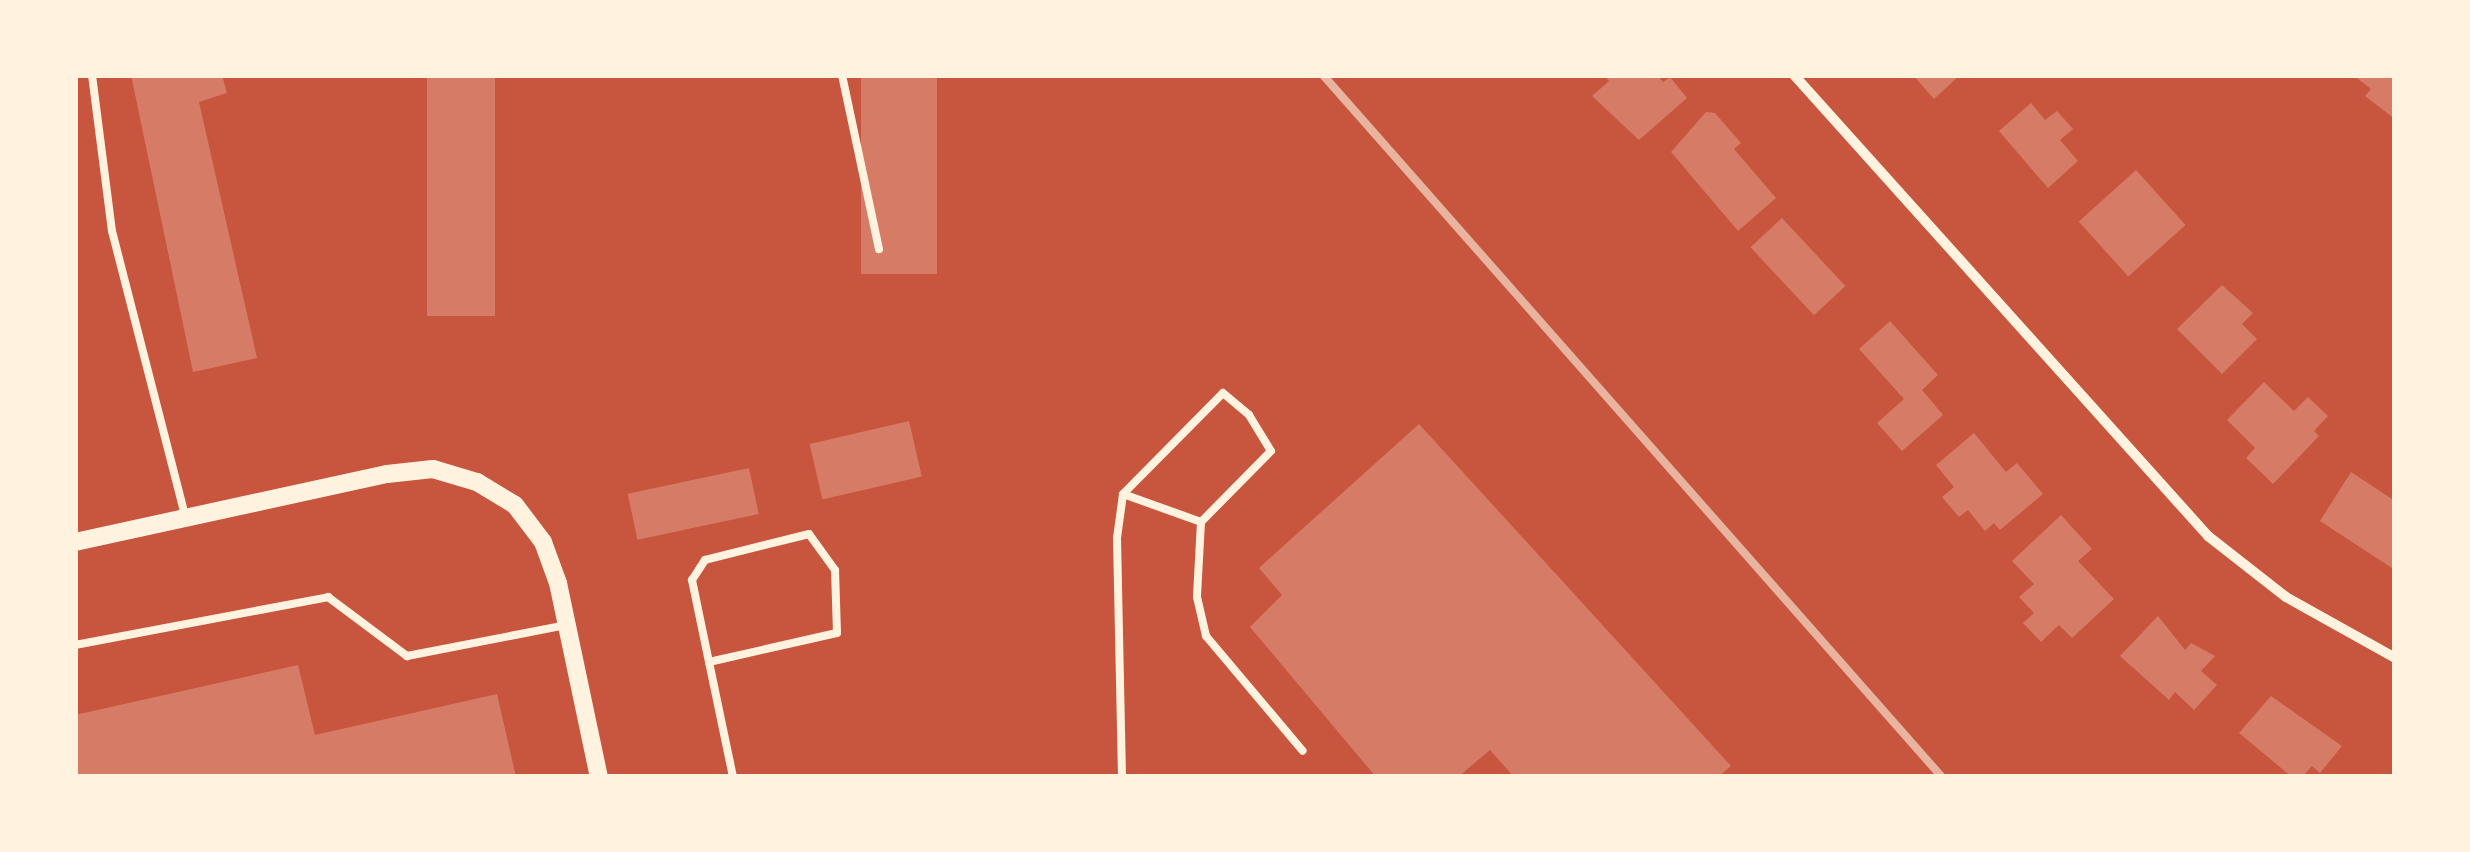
<!DOCTYPE html>
<html>
<head>
<meta charset="utf-8">
<style>
	body { margin:0 }
	#map { position:relative; width:2470px; height:852px; overflow:hidden; background:#c8553d; font-family:"Public Sans",sans-serif }
	div>[style] { position:absolute }
	.building>* { inset:0; background:#d67c66; transform-origin:0 0 }
	.service>* { height:8px; margin:-4px; padding:0 4px; transform-origin:4px; border-radius:4px; background:#fff3e0 }
	.minor>* { height:10px; margin:-5px; padding:0 5px; transform-origin:5px; border-radius:5px; background:#fff3e0 }
	.tertiary>* { height:18px; margin:-9px; padding:0 9px; transform-origin:9px; border-radius:9px; background:#fff3e0 }
	.rail>* { height:8px; margin:-4px; padding:0 4px; transform-origin:4px; border-radius:4px; background:#e9b49f }
	span { translate:-50% -50%; white-space:nowrap; text-align:center; line-height:1.15; -webkit-text-stroke:8px #fff3e0; paint-order:stroke }
	.frame { position:absolute; inset:0; border:78px solid #fff3e0; pointer-events:none }
</style>
</head>
<body>
<div id="map">
	<div class="building">
		<div style="clip-path:polygon(131px 75px,222px 75px,227px 93px,199px 102px,257px 358px,193px 372px)"></div>
		<div style="left:427px;top:75px;width:68px;height:241px"></div>
		<div style="left:861px;top:75px;width:76px;height:199px"></div>
		<div style="clip-path:polygon(1604px 75px,1657px 75px,1663px 82px,1670px 77px,1687px 98px,1639px 140px,1592px 96px,1609px 81px)"></div>
		<div style="clip-path:polygon(1913px 75px,1960px 75px,1934px 99px)"></div>
		<div style="clip-path:polygon(2353px 75px,2395px 75px,2395px 119px,2365px 96px,2371px 89px)"></div>
		<div style="clip-path:polygon(2031px 103px,2045px 120px,2057px 111px,2073px 129px,2060px 140px,2078px 161px,2048px 188px,1999px 131px)"></div>
		<div style="clip-path:polygon(1706px 112px,1715px 113px,1741px 143px,1734px 149px,1776px 198px,1738px 231px,1671px 152px)"></div>
		<div style="left:2136px;top:170px;width:74px;height:77px;rotate:48deg"></div>
		<div style="left:1782px;top:218px;width:93px;height:43px;rotate:47deg"></div>
		<div style="clip-path:polygon(2222px 285px,2253px 313px,2242px 324px,2257px 339px,2222px 374px,2177px 329px)"></div>
		<div style="clip-path:polygon(1890px 321px,1938px 375px,1922px 390px,1943px 415px,1902px 451px,1877px 423px,1904px 399px,1859px 349px)"></div>
		<div style="clip-path:polygon(2264px 382px,2294px 411px,2308px 397px,2328px 416px,2314px 431px,2319px 436px,2273px 484px,2246px 458px,2255px 448px,2227px 420px)"></div>
		<div style="left:909px;top:421px;width:57px;height:102px;rotate:77deg"></div>
		<div style="clip-path:polygon(1419px 424px,1731px 766px,1718px 777px,1514px 777px,1490px 750px,1458px 777px,1376px 777px,1250px 627px,1282px 595px,1259px 568px)"></div>
		<div style="clip-path:polygon(1974px 433px,2006px 472px,2017px 463px,2043px 494px,2000px 530px,1994px 523px,1985px 531px,1968px 510px,1959px 517px,1942px 497px,1954px 487px,1936px 465px)"></div>
		<div style="left:749px;top:468px;width:47px;height:124px;rotate:78deg"></div>
		<div style="clip-path:polygon(2351px 472px,2395px 501px,2395px 570px,2320px 521px)"></div>
		<div style="clip-path:polygon(2061px 515px,2092px 549px,2078px 561px,2114px 599px,2072px 638px,2059px 625px,2041px 642px,2023px 623px,2034px 613px,2019px 597px,2034px 584px,2012px 561px)"></div>
		<div style="clip-path:polygon(2158px 616px,2185px 650px,2191px 643px,2215px 656px,2201px 671px,2217px 685px,2194px 710px,2175px 692px,2169px 700px,2120px 656px)"></div>
		<div style="clip-path:polygon(298px 665px,315px 735px,497px 694px,516px 777px,75px 777px,75px 715px)"></div>
		<div style="clip-path:polygon(2271px 696px,2342px 746px,2320px 773px,2312px 766px,2302px 777px,2292px 777px,2239px 733px)"></div>
	</div>
	<div class="service">
		<div style="left:92px;top:75px;width:157px;rotate:82.7deg"></div>
		<div style="left:112px;top:231px;width:293px;rotate:75.6deg"></div>
		<div style="left:842px;top:75px;width:178px;rotate:78deg"></div>
		<div style="left:1123px;top:494px;width:83px;rotate:19.7deg"></div>
		<div style="left:75px;top:645px;width:258px;rotate:-10.7deg"></div>
		<div style="left:328px;top:597px;width:99px;rotate:36.8deg"></div>
		<div style="left:407px;top:656px;width:163px;rotate:-11deg"></div>
		<div style="left:709px;top:662px;width:131px;rotate:-12.8deg"></div>
		<div style="left:837px;top:633px;width:63px;rotate:-91.8deg"></div>
		<div style="left:835px;top:570px;width:44px;rotate:-125.8deg"></div>
		<div style="left:809px;top:534px;width:107px;rotate:166deg"></div>
		<div style="left:705px;top:560px;width:24px;rotate:123deg"></div>
		<div style="left:692px;top:580px;width:84px;rotate:78.3deg"></div>
		<div style="left:709px;top:662px;width:117px;rotate:78.2deg"></div>
		<div style="left:1122px;top:777px;width:239px;rotate:-91.2deg"></div>
		<div style="left:1117px;top:538px;width:44px;rotate:-82.2deg"></div>
		<div style="left:1123px;top:494px;width:142px;rotate:-45.3deg"></div>
		<div style="left:1223px;top:393px;width:34px;rotate:40deg"></div>
		<div style="left:1249px;top:415px;width:42px;rotate:58.6deg"></div>
		<div style="left:1271px;top:451px;width:100px;rotate:134.6deg"></div>
		<div style="left:1201px;top:522px;width:75px;rotate:93.1deg"></div>
		<div style="left:1197px;top:597px;width:40px;rotate:77deg"></div>
		<div style="left:1206px;top:636px;width:150px;rotate:49.9deg"></div>
	</div>
	<div class="minor">
		<div style="left:1794px;top:75px;width:620px;rotate:48.07deg"></div>
		<div style="left:2208px;top:536px;width:99px;rotate:38deg"></div>
		<div style="left:2286px;top:597px;width:125px;rotate:29.2deg"></div>
	</div>
	<div class="tertiary">
		<div style="left:75px;top:542px;width:319px;rotate:-12.3deg"></div>
		<div style="left:387px;top:474px;width:46px;rotate:-6.2deg"></div>
		<div style="left:433px;top:469px;width:46px;rotate:16.5deg"></div>
		<div style="left:477px;top:482px;width:44px;rotate:31.2deg"></div>
		<div style="left:515px;top:505px;width:46px;rotate:52.9deg"></div>
		<div style="left:543px;top:542px;width:44px;rotate:69.9deg"></div>
		<div style="left:558px;top:583px;width:198px;rotate:78.1deg"></div>
	</div>
	<div class="rail">
		<div style="left:1323px;top:75px;width:936px;rotate:48.6deg"></div>
	</div>
	<div class="frame"></div>
</div>
</body>
</html>
